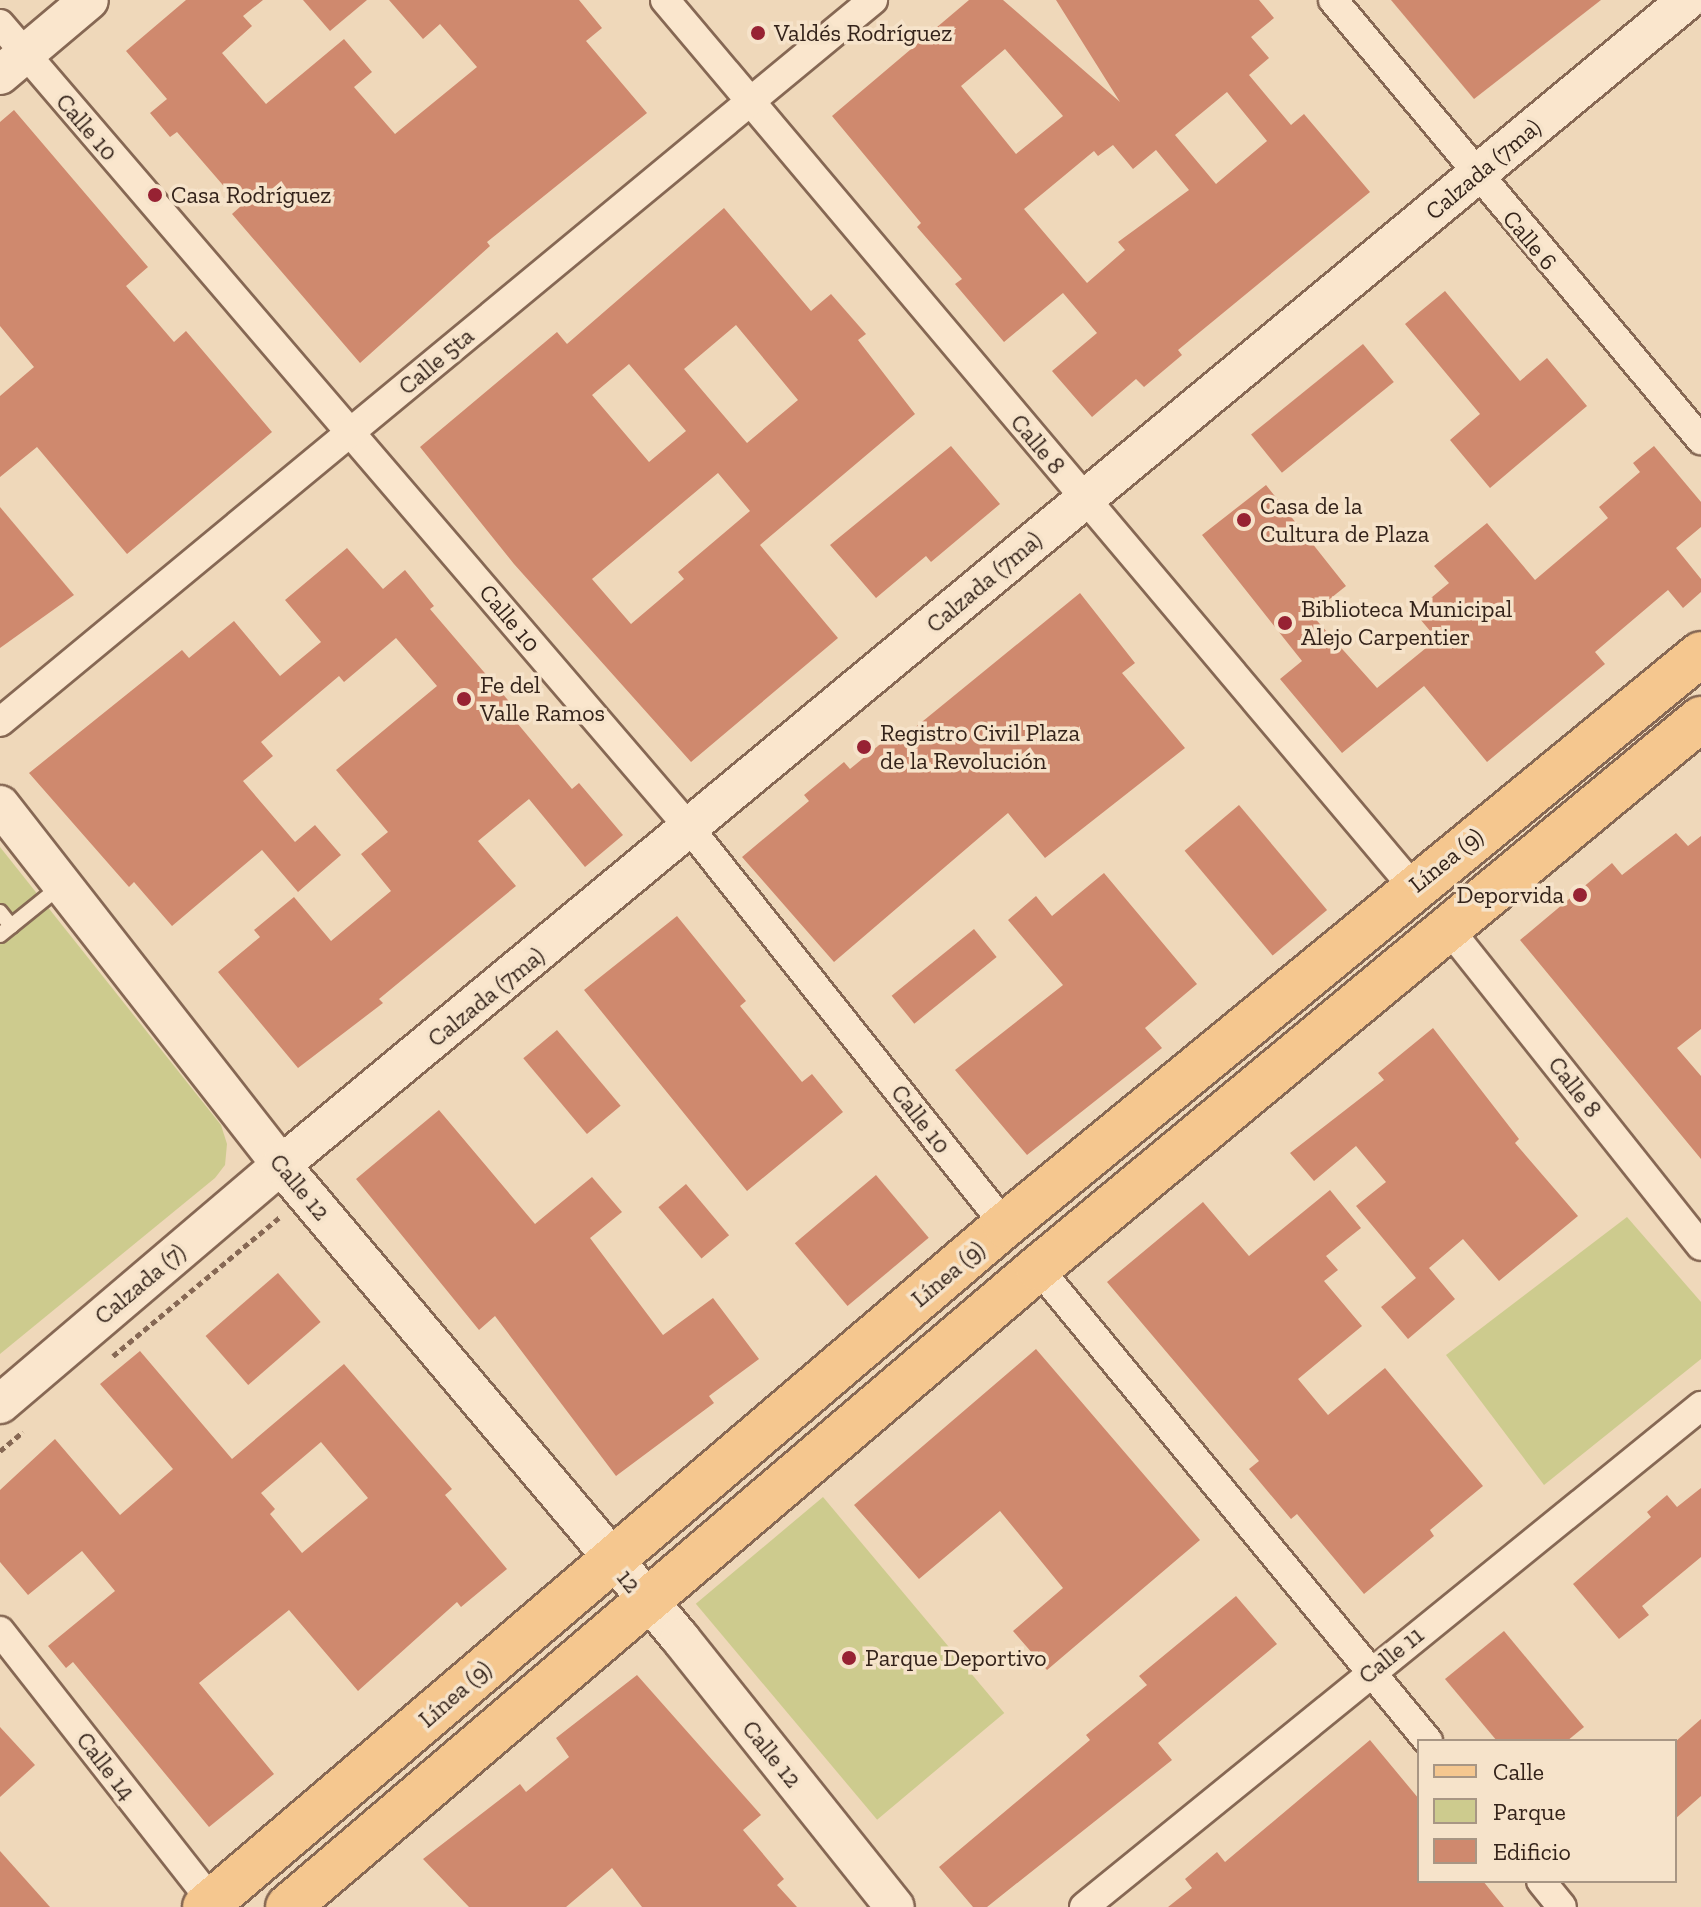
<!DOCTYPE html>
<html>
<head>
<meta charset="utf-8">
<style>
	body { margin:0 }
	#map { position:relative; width:1701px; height:1907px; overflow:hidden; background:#efd8ba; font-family:"Zilla Slab",serif }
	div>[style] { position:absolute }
	.green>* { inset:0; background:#cdcb8e; transform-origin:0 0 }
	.building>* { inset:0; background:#cf896e; transform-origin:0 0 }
	.path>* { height:5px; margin-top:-2.5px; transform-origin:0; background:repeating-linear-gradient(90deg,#866854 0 6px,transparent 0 10px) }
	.roads { filter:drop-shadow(2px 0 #866854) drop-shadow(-2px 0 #866854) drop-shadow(0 2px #866854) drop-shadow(0 -2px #866854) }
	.service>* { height:14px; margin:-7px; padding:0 7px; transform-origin:7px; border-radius:7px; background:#fae6cd }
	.minor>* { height:28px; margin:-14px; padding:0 14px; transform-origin:14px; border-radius:14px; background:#fae6cd }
	.secondary>* { height:38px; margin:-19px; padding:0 19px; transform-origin:19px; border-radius:19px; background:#fae6cd }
	.primary>* { height:44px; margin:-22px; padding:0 22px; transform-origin:22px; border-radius:22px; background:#f5c78f }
	.dots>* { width:22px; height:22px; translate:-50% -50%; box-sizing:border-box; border:4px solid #f6e3ca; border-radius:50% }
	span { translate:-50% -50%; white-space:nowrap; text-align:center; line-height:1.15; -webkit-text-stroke:7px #f6e3ca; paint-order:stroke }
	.poi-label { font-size:24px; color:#34231a }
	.left { translate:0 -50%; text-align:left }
	.right { translate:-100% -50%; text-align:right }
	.street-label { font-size:24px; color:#34231a }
	.legend { position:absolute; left:1417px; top:1739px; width:260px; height:144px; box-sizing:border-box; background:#f6e3ca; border:2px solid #a89684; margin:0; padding:10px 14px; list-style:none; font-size:24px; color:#34231a }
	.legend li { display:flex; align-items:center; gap:16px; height:40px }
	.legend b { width:40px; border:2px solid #a89684 }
</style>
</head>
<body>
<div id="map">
	<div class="green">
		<div style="clip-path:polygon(0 847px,221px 1125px,227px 1144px,225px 1165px,215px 1178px,0 1354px)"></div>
		<div style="clip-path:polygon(1627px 1217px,1701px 1302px,1701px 1359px,1544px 1485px,1446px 1355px)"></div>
		<div style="left:823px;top:1497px;width:282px;height:166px;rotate:50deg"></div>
	</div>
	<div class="building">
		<div style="clip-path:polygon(186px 0,263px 0,243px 16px,252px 26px,222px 53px,266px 104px,344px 39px,372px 72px,354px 87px,395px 134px,477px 67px,440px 24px,423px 39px,389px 0,579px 0,602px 28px,586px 41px,647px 113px,487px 242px,490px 246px,360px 363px,232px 214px,241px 206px,177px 132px,170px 137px,150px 113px,167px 99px,126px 51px)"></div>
		<div style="clip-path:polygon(303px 0,367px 0,330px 31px)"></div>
		<div style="clip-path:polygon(evenodd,969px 0,1003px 0,1120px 102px,1056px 0,1259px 0,1274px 18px,1251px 37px,1269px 58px,1249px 75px,1291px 125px,1304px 114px,1370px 192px,1178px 350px,1182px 355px,1144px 387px,1136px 379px,1092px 417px,1052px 371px,1097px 333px,1063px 293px,1004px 342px,955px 284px,962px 279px,917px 227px,921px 223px,832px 116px,969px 0,1005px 49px,1063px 116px,1016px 154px,961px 86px,1005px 49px,969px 0,1227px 92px,1267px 141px,1216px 184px,1175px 135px,1227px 92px,969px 0,1113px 145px,1133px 169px,1156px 150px,1189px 190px,1118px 242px,1125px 250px,1087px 283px,1024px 209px,1094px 151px,1098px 156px,1113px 145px)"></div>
		<div style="clip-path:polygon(1391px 0,1601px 0,1474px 99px)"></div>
		<div style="clip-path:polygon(14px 110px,148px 267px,126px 286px,174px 342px,186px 331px,272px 432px,127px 554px,37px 447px,0 477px,0 396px,34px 367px,0 326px,0 122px)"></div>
		<div style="clip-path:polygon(evenodd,724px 208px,811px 311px,831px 294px,866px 334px,858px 340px,915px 414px,760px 545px,838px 638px,691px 762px,514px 564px,420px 447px,557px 332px,567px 344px,724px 208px,736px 325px,798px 400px,747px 443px,684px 369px,736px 325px,724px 208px,629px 364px,686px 431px,649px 462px,592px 395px,629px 364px,724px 208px,718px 473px,750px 511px,678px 572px,684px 579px,631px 624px,592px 579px,718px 473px)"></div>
		<div style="clip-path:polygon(1445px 291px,1520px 381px,1547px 358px,1587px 406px,1490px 488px,1450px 440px,1480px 414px,1405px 324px)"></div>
		<div style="left:1363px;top:344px;width:49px;height:144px;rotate:51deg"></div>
		<div style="clip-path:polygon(951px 446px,1000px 504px,931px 562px,926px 556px,876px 598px,830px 545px)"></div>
		<div style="clip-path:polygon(1654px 446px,1701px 502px,1701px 527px,1676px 548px,1701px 579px,1701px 592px,1683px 608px,1668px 590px,1595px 652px,1605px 664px,1487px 762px,1424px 686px,1342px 753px,1280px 679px,1302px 661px,1202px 535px,1266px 485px,1346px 586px,1311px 614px,1377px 688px,1437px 639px,1414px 612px,1449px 583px,1434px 566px,1487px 523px,1535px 580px,1608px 518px,1599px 507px,1640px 472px,1633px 463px)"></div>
		<div style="clip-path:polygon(0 507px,74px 595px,0 648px)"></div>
		<div style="clip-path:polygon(347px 548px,383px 589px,405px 570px,434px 606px,430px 609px,519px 713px,513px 718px,572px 789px,579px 783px,623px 835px,585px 867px,529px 799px,478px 841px,516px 886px,379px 999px,383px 1003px,298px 1068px,218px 972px,260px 937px,254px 930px,294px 897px,331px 941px,391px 891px,361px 854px,388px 832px,336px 770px,437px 686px,396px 638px,344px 682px,339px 676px,261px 742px,273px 756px,243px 781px,295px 842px,315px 825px,341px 855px,298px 892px,262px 850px,172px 926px,134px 882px,129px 887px,29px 773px,182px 650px,189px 658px,234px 621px,280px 676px,321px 642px,285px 600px)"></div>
		<div style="clip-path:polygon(1080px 593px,1135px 663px,1122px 673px,1185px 748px,1045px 858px,1008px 813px,834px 962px,742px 857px,809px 801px,804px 795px,844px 762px,850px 769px,895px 732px,901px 739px)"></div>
		<div style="left:1239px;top:805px;width:137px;height:71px;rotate:50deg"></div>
		<div style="clip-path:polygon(1676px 833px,1688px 846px,1701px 836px,1701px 1029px,1677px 1048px,1701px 1076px,1701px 1159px,1520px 940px,1612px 863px,1622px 875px)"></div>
		<div style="clip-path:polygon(1104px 873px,1197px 984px,1145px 1028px,1162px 1048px,1027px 1155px,955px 1070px,1063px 985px,1008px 920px,1036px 896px,1052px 916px)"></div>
		<div style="clip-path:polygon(677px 916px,746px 1001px,740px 1006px,802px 1082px,812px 1074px,843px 1112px,747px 1191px,584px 990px)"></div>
		<div style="left:974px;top:929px;width:36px;height:106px;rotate:51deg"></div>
		<div style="clip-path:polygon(1433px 1028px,1519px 1139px,1515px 1143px,1578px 1216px,1499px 1281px,1463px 1239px,1429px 1268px,1455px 1299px,1408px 1339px,1381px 1307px,1416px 1278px,1356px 1206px,1386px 1182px,1356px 1146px,1314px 1181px,1290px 1153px,1384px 1080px,1378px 1073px)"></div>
		<div style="left:557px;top:1030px;width:99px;height:44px;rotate:50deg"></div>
		<div style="clip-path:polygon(439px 1110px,535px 1224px,592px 1177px,622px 1212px,590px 1238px,663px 1335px,713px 1298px,759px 1359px,709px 1396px,714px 1403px,616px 1476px,495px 1316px,479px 1330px,356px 1179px)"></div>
		<div style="left:876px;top:1175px;width:82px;height:106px;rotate:50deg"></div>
		<div style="left:686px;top:1184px;width:67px;height:36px;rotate:50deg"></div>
		<div style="clip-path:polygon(1330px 1190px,1361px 1228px,1326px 1256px,1338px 1270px,1324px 1281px,1362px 1326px,1298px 1379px,1328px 1415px,1385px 1368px,1483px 1486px,1430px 1530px,1434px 1536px,1364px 1594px,1297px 1514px,1291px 1519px,1249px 1469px,1259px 1461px,1107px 1282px,1203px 1202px,1249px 1256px)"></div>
		<div style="left:278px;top:1273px;width:65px;height:96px;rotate:49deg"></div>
		<div style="clip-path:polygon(1036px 1349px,1200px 1540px,1047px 1670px,1013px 1631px,1063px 1588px,1000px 1511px,919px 1579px,854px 1505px)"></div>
		<div style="clip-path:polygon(evenodd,140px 1351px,232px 1459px,344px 1364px,452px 1489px,445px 1495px,507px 1569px,461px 1607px,457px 1602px,358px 1691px,289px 1610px,199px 1683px,274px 1774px,209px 1827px,73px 1662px,66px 1668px,48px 1646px,115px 1591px,82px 1551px,28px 1595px,0 1562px,0 1490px,55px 1439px,120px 1515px,173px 1469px,100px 1384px,140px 1351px,321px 1442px,368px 1498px,302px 1553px,270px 1514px,275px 1509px,261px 1493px,321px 1442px)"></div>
		<div style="clip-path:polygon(1701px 1488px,1701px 1557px,1642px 1606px,1649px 1615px,1619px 1639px,1573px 1584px,1651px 1517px,1647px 1512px,1667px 1495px,1677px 1507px)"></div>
		<div style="clip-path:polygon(1236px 1596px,1277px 1644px,1158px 1743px,1172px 1760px,987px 1907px,973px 1907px,939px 1867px,1090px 1740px,1086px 1735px,1147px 1685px,1139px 1676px)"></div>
		<div style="clip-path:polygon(1504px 1631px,1584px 1727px,1567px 1741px,1497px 1741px,1445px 1679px)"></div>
		<div style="clip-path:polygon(637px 1675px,761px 1815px,743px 1830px,784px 1879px,777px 1885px,797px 1907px,642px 1907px,612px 1868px,566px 1907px,469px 1907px,423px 1859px,520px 1784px,526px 1792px,569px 1757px,556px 1738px)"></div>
		<div style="clip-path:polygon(1701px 1719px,1701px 1796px,1675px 1819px,1675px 1742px)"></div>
		<div style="clip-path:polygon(0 1727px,35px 1765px,0 1797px)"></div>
		<div style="clip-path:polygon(1370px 1740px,1419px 1799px,1419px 1881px,1483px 1881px,1504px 1907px,1168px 1907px,1192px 1888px,1185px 1879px,1217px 1852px,1225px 1862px)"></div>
		<div style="clip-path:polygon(0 1851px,50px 1907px,0 1907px)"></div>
	</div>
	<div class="path">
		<div style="left:113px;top:1356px;width:219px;rotate:-39.8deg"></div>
		<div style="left:0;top:1451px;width:30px;rotate:-40deg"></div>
	</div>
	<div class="roads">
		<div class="service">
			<div style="left:0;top:912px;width:18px;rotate:52deg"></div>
			<div style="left:0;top:935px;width:80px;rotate:-38.9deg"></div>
		</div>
		<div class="minor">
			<div style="left:665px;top:0;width:1160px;rotate:49.86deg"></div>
			<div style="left:1333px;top:0;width:574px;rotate:50.09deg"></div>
			<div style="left:0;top:24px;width:1062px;rotate:49.39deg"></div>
			<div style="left:691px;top:830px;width:505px;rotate:51.52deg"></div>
			<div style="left:0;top:722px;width:1133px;rotate:-39.59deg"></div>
			<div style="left:1448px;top:928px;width:406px;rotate:51.5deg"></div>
			<div style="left:1038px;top:1268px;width:613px;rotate:50.49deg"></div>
			<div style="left:0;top:1631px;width:343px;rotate:51.9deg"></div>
			<div style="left:1541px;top:1881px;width:33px;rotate:51deg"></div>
			<div style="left:1084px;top:1907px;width:795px;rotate:-39.08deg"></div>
		</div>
		<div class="secondary">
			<div style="left:0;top:75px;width:116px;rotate:-40.1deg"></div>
			<div style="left:0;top:805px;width:457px;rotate:52deg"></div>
			<div style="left:281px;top:1165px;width:619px;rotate:49.85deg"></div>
			<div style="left:680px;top:1638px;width:344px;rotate:51.4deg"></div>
			<div style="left:0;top:1404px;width:369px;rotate:-40.4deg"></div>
			<div style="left:281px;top:1165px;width:1826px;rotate:-39.64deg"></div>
		</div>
		<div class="primary">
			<div style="left:205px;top:1907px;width:1051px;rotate:-40.45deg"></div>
			<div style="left:1005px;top:1225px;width:900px;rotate:-39.37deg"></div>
			<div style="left:288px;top:1907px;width:985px;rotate:-40.43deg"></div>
			<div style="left:1038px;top:1268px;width:861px;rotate:-39.63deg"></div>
		</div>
	</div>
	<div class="dots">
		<div style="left:758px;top:33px;background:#972233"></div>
		<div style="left:155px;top:195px;background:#972233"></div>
		<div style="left:1244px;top:520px;background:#972233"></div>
		<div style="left:1285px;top:623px;background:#972233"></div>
		<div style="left:464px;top:699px;background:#972233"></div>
		<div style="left:864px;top:747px;background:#972233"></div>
		<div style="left:1580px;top:895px;background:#972233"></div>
		<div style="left:849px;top:1658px;background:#972233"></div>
	</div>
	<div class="poi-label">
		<span class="left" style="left:774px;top:33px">Valdés Rodríguez</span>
		<span class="left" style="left:171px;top:195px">Casa Rodríguez</span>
		<span class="left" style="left:1260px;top:520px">Casa de la<br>Cultura de Plaza</span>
		<span class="left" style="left:1301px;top:623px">Biblioteca Municipal<br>Alejo Carpentier</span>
		<span class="left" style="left:480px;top:699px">Fe del<br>Valle Ramos</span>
		<span class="left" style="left:880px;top:747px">Registro Civil Plaza<br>de la Revolución</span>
		<span class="right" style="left:1564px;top:895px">Deporvida</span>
		<span class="left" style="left:865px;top:1658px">Parque Deportivo</span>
	</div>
	<div class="street-label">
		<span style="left:87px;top:127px;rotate:49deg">Calle 10</span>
		<span style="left:1483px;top:169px;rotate:-40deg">Calzada (7ma)</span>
		<span style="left:1530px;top:240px;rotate:50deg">Calle 6</span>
		<span style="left:436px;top:361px;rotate:-40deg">Calle 5ta</span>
		<span style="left:1038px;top:444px;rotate:50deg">Calle 8</span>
		<span style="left:984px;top:582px;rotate:-40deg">Calzada (7ma)</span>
		<span style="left:510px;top:618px;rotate:50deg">Calle 10</span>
		<span style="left:1446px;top:860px;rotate:-39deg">Línea (9)</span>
		<span style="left:486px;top:997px;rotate:-39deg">Calzada (7ma)</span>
		<span style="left:1575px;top:1087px;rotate:52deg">Calle 8</span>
		<span style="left:921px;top:1119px;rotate:52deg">Calle 10</span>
		<span style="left:300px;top:1187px;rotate:50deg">Calle 12</span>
		<span style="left:948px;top:1274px;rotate:-40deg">Línea (9)</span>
		<span style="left:140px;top:1284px;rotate:-40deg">Calzada (7)</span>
		<span style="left:629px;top:1581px;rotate:51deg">12</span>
		<span style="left:1391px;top:1655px;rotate:-39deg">Calle 11</span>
		<span style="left:455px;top:1694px;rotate:-41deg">Línea (9)</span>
		<span style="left:772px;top:1754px;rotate:51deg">Calle 12</span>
		<span style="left:106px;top:1766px;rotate:52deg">Calle 14</span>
	</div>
	<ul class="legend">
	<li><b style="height:10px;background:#f5c78f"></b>Calle</li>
	<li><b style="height:22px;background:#cdcb8e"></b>Parque</li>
	<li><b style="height:22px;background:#cf896e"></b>Edificio</li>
	</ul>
</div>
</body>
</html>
